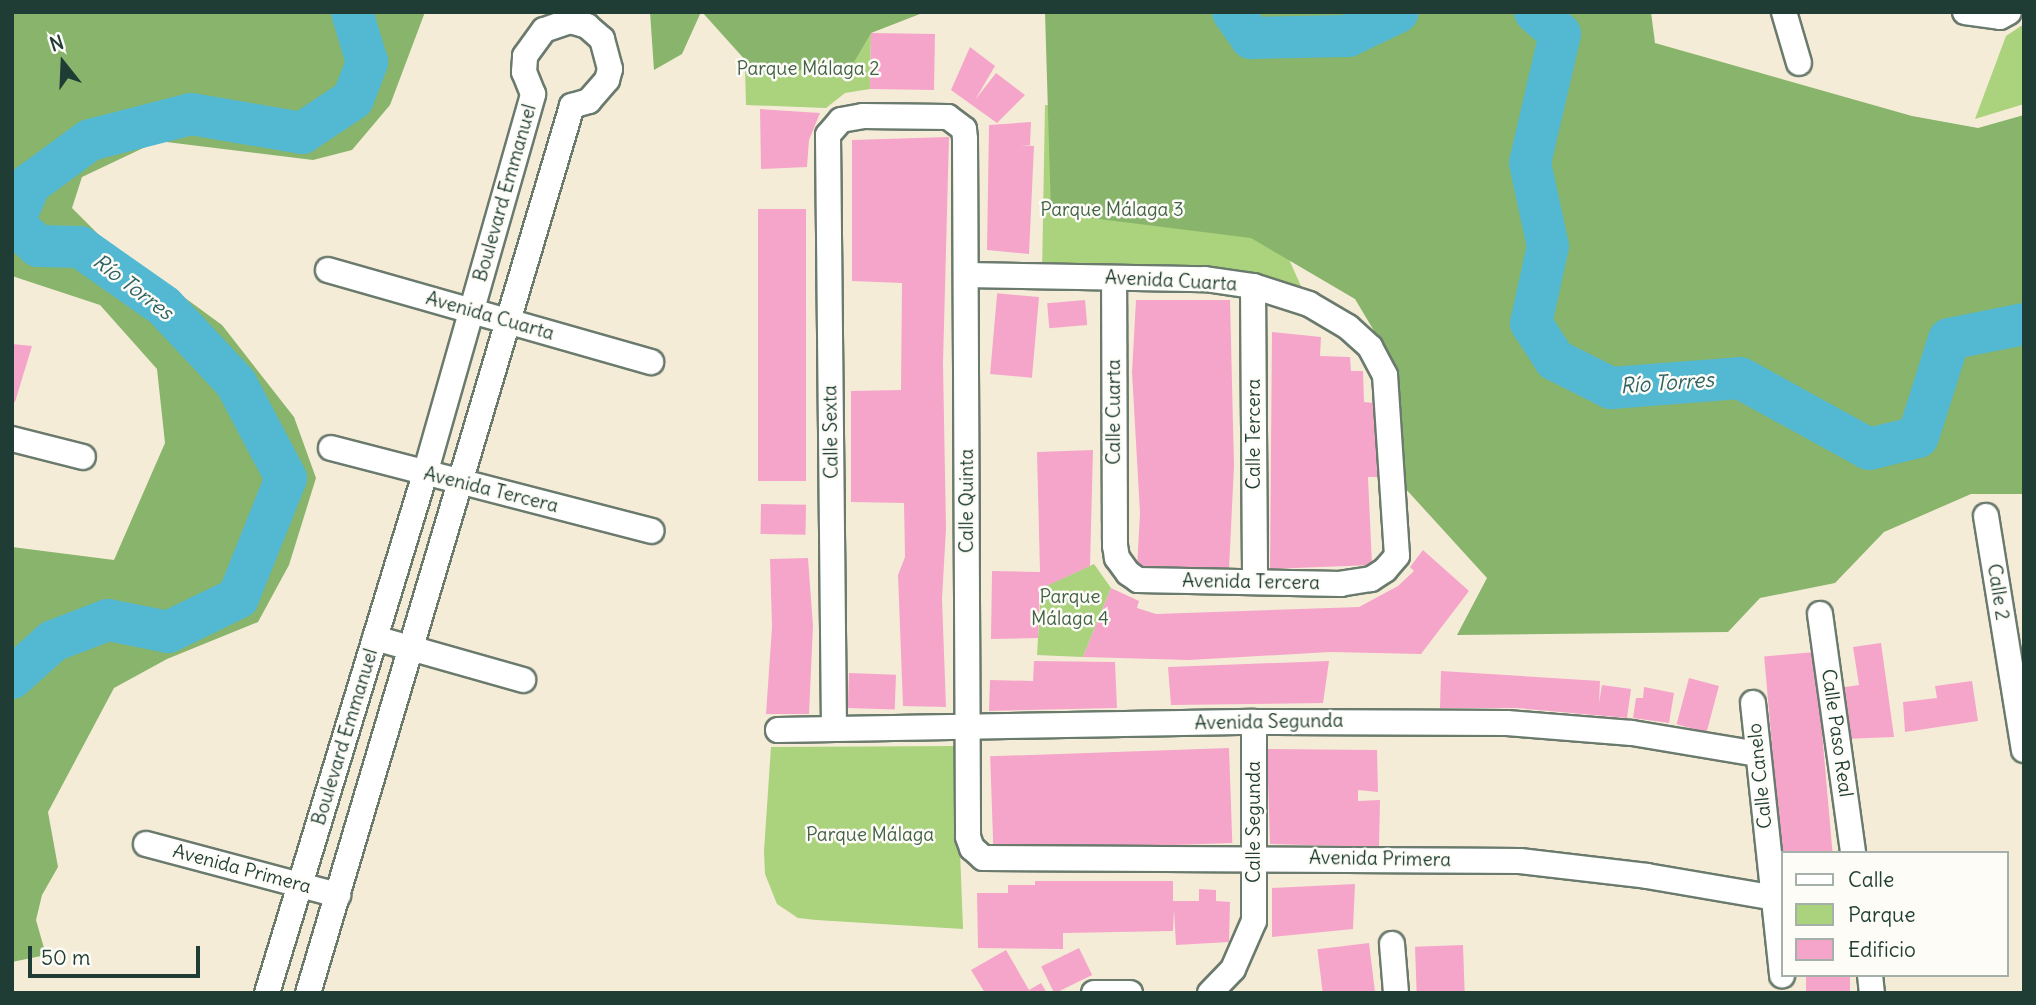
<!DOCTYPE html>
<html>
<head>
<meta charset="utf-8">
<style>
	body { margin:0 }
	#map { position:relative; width:2036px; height:1005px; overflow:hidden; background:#f5ecd8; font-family:Delius,sans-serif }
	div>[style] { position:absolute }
	.green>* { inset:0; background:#abd27c }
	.forest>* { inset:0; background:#88b46c }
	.river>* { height:42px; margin:-21px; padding:0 21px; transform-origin:21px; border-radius:21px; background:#53b8d1 }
	.building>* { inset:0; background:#f5a5ca; transform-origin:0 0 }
	.roads { filter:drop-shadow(2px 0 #6a7a6d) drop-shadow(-2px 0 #6a7a6d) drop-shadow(0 2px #6a7a6d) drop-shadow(0 -2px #6a7a6d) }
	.minor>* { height:24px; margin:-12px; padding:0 12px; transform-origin:12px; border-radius:12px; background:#fff }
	span { translate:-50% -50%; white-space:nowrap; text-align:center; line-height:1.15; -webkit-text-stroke:5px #fdfcf7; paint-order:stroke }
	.park-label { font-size:19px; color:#426246 }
	.street-label { font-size:19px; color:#1f3d34 }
	.water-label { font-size:21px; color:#2f6263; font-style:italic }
	.frame { position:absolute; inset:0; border:14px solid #1f3d34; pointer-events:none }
	.legend { position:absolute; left:1781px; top:851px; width:228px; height:126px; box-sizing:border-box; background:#fdfcf7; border:2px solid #a4b0a9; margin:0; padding:9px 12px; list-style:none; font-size:21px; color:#1f3d34 }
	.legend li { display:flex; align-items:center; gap:14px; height:35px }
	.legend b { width:35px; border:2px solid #a4b0a9 }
	.north { position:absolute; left:28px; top:28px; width:70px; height:70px; -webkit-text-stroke:5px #fdfcf7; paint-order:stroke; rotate:342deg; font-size:19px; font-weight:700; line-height:28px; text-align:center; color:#1f3d34 }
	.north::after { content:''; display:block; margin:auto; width:24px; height:32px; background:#1f3d34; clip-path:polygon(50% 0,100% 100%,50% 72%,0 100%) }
	.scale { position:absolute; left:28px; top:946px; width:172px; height:32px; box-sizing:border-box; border:4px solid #1f3d34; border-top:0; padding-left:9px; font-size:21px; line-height:24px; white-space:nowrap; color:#1f3d34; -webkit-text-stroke:5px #fdfcf7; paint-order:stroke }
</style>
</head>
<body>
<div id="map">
	<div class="green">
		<div style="clip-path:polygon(2024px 24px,2024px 104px,1975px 119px,2006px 36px)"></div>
		<div style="clip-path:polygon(744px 30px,871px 33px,870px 89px,845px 93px,826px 108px,746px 105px)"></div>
		<div style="clip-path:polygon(1045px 105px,1083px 107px,1267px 210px,1309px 304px,1253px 286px,1042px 274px)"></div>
		<div style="clip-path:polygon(1094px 564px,1111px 588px,1083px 657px,1037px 655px,1041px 588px)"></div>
		<div style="clip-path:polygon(956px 746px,963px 929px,816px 920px,798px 918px,777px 904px,765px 874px,764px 851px,771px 747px)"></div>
	</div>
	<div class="forest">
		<div style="clip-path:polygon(12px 12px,425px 12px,390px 105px,352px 150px,313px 160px,158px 141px,82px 177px,72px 208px,99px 235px,222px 325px,294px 417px,316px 478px,289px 565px,258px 622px,167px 659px,114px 688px,48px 812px,58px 867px,42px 895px,36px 920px,46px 955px,12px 962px,12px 547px,114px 560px,165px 443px,157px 369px,100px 305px,12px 276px)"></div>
		<div style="clip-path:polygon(650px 12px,701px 12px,682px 54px,654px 70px)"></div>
		<div style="clip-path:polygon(702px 12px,925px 12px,871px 33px,851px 67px,756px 72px)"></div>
		<div style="clip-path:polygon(1045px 12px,1651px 12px,1655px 43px,1912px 116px,1978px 128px,2024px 115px,2024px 494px,1971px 494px,1884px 532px,1835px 583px,1760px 598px,1728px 632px,1457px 635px,1487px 578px,1404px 487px,1395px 366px,1355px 299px,1251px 238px,1051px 213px)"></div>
	</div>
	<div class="river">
		<div style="left:1233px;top:12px;width:32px;rotate:55deg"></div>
		<div style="left:1251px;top:38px;width:97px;rotate:-1.2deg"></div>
		<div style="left:1348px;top:36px;width:55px;rotate:-25.6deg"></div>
		<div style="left:1535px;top:12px;width:33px;rotate:41deg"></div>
		<div style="left:1560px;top:34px;width:132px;rotate:103.1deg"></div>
		<div style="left:1530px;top:163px;width:85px;rotate:77.8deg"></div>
		<div style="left:1548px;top:246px;width:79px;rotate:102.4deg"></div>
		<div style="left:1531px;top:323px;width:44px;rotate:57deg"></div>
		<div style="left:1555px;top:360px;width:63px;rotate:26.6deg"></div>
		<div style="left:1611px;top:388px;width:129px;rotate:-4.4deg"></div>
		<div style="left:1740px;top:378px;width:147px;rotate:28.8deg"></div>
		<div style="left:1869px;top:449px;width:50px;rotate:-13.8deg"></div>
		<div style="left:1918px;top:437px;width:103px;rotate:-72.4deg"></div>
		<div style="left:1949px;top:339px;width:76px;rotate:-11.3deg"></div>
		<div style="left:12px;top:678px;width:55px;rotate:-42.1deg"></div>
		<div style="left:53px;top:641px;width:59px;rotate:-20.9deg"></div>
		<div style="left:108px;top:620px;width:61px;rotate:11.3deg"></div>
		<div style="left:168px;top:632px;width:78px;rotate:-25.9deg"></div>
		<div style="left:238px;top:598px;width:129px;rotate:-68.2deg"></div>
		<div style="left:286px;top:478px;width:107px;rotate:-117.8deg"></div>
		<div style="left:236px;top:383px;width:105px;rotate:-133.1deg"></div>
		<div style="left:164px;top:306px;width:103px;rotate:-144.9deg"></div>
		<div style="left:80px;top:247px;width:42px;rotate:-178.6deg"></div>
		<div style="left:38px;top:246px;width:34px;rotate:-137deg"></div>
		<div style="left:13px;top:223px;width:43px;rotate:-66.4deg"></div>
		<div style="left:30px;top:184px;width:74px;rotate:-36.3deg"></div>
		<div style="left:90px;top:140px;width:104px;rotate:-14.4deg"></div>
		<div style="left:191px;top:114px;width:113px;rotate:9.7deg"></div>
		<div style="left:302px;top:133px;width:61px;rotate:-33.7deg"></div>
		<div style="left:353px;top:99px;width:40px;rotate:-69deg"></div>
		<div style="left:367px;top:62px;width:52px;rotate:-106.7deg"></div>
	</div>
	<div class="building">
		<div style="left:871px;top:33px;width:64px;height:56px;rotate:1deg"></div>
		<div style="clip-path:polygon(970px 47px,995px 66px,975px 100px,996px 73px,1025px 95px,997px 123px,951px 90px)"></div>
		<div style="clip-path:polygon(760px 109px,820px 113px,809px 140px,807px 167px,761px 169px)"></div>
		<div style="clip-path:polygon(1031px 122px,1030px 145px,1021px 145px,1034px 146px,1029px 254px,987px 250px,989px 125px)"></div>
		<div style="clip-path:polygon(949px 137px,943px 363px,946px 529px,942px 599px,946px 707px,903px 706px,898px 575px,905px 557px,904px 503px,851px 502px,851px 391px,901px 390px,902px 283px,852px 281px,852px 140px)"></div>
		<div style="left:758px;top:209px;width:48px;height:272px"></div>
		<div style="left:1039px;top:297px;width:81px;height:42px;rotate:95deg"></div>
		<div style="left:1085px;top:300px;width:25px;height:38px;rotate:85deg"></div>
		<div style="clip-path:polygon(1136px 300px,1230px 300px,1234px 466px,1229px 569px,1137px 568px,1140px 513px,1132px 372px)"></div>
		<div style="clip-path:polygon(1272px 332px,1321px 337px,1320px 356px,1350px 357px,1351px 371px,1363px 371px,1364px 402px,1374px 403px,1376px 428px,1378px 477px,1368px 477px,1372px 565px,1270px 569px)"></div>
		<div style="clip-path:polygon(12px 344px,32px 346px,15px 402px,12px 401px)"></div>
		<div style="clip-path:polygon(1093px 450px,1090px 566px,1040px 589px,1038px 638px,991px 639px,992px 571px,1040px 572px,1037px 452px)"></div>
		<div style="left:761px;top:504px;width:45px;height:30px;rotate:1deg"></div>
		<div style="clip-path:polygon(1423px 550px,1469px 591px,1421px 654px,1330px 652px,1189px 660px,1083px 657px,1111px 588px,1139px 601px,1137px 608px,1156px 614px,1359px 607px,1398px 586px,1414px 571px,1410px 567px)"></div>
		<div style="clip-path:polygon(808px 558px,813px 626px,809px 714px,766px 714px,772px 627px,770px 559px)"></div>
		<div style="clip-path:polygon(1881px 643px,1894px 737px,1844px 739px,1839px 688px,1859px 685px,1853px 647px)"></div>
		<div style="left:1815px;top:652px;width:202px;height:51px;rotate:85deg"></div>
		<div style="clip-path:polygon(1034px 661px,1115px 662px,1117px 708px,989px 711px,990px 680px,1033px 681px)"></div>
		<div style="clip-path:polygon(1329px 661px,1323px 703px,1171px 705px,1168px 667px)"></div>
		<div style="clip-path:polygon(1441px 671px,1600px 681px,1599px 703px,1602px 685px,1631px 689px,1627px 718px,1517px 708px,1440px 708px)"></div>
		<div style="left:849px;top:673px;width:47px;height:35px;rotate:2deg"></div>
		<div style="left:1689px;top:678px;width:31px;height:48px;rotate:15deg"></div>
		<div style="clip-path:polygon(1972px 681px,1978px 721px,1905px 732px,1903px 702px,1937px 698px,1935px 686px)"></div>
		<div style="clip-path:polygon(1644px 687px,1674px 693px,1669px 723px,1633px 718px,1636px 698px,1643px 698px)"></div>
		<div style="left:1229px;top:748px;width:95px;height:239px;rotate:88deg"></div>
		<div style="clip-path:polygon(1267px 749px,1377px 750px,1378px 792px,1358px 790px,1358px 801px,1380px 800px,1379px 847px,1270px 844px)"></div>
		<div style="clip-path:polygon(1035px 881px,1173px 881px,1173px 901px,1199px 901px,1199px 889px,1216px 890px,1216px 901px,1230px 902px,1229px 942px,1176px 945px,1174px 910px,1173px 931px,1063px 933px,1063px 949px,978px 948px,977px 893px,1008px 893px,1008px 885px,1035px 885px)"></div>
		<div style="clip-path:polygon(1355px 884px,1353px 929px,1272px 937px,1272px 888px)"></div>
		<div style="left:1369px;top:943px;width:50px;height:52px;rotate:83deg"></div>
		<div style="left:1463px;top:945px;width:48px;height:48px;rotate:88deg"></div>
		<div style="left:1079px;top:948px;width:30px;height:42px;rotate:64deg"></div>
		<div style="clip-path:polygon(1006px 950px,1029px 990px,1041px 983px,1047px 993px,985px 993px,971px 970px)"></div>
		<div style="left:1806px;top:975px;width:44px;height:18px"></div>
	</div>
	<div class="roads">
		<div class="minor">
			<div style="left:1784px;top:12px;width:53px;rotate:73.6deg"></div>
			<div style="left:1965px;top:12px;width:35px;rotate:8deg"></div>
			<div style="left:2000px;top:17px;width:10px;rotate:-29deg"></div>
			<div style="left:328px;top:270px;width:336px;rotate:15.9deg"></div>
			<div style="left:966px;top:275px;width:239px;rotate:1deg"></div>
			<div style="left:1205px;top:279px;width:49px;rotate:8.3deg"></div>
			<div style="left:1253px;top:286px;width:59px;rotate:17.8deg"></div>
			<div style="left:1309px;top:304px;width:45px;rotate:30.5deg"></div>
			<div style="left:1348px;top:327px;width:30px;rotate:42deg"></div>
			<div style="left:1370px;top:347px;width:32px;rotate:62deg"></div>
			<div style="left:1385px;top:375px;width:181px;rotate:86.2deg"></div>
			<div style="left:1397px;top:556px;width:18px;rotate:131deg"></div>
			<div style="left:1385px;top:570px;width:17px;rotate:147deg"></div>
			<div style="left:1371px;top:579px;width:30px;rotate:171deg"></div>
			<div style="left:1341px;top:584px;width:203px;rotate:-178.9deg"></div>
			<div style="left:1138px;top:580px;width:12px;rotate:-145deg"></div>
			<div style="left:1128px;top:573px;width:19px;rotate:-126deg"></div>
			<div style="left:1117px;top:558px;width:12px;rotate:-99deg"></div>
			<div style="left:1115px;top:546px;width:268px;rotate:-90.2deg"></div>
			<div style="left:1253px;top:286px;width:296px;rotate:89.6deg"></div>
			<div style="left:12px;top:439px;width:73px;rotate:14.2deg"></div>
			<div style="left:331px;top:448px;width:331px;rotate:14.5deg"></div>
			<div style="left:1986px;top:516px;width:237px;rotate:80.8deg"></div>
			<div style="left:1820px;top:614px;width:241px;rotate:82.1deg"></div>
			<div style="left:375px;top:638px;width:154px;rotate:15.8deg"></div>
			<div style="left:1753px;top:703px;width:274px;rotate:83.9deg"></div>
			<div style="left:834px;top:729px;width:594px;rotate:-90.58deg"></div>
			<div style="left:828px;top:135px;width:20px;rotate:-49deg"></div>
			<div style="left:841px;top:120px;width:22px;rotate:-10deg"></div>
			<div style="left:863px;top:116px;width:85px;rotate:0.7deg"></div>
			<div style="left:948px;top:117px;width:20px;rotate:37deg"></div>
			<div style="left:964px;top:129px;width:10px;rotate:84deg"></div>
			<div style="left:965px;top:139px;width:698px;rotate:89.75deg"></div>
			<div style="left:968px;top:837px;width:12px;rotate:70deg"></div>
			<div style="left:972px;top:848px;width:15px;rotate:42deg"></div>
			<div style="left:983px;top:858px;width:537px;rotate:0.32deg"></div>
			<div style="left:1520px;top:861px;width:128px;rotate:6.7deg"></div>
			<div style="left:1647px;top:876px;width:137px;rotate:9.7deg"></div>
			<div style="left:778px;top:730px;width:476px;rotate:-1deg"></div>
			<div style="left:1254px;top:722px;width:253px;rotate:0.2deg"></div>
			<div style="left:1507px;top:723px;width:125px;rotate:4.6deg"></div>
			<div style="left:1632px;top:733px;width:127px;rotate:9.5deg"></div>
			<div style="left:146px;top:844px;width:199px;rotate:14.9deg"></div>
			<div style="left:1392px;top:944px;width:49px;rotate:85.3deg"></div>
			<div style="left:1870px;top:975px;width:18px;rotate:84deg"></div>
			<div style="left:267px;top:993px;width:543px;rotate:-73.07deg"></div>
			<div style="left:425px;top:474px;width:395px;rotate:-74.1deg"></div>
			<div style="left:533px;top:94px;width:24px;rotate:-112deg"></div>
			<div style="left:524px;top:72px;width:16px;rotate:-86deg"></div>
			<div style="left:525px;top:56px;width:32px;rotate:-54deg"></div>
			<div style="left:544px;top:30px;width:28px;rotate:-19deg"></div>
			<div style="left:570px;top:21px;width:18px;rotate:16deg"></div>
			<div style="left:587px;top:26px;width:20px;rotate:41deg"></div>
			<div style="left:602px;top:39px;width:31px;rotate:75deg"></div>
			<div style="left:610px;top:69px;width:11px;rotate:105deg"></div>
			<div style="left:607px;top:80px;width:28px;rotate:131deg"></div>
			<div style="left:589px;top:101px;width:18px;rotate:164deg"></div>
			<div style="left:572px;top:106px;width:925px;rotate:106.57deg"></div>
			<div style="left:1094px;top:993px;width:36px"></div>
			<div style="left:1210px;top:993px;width:33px;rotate:-46deg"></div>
			<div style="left:1233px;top:969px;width:52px;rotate:-66.4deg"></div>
			<div style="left:1254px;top:921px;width:199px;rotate:-90deg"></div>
		</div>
	</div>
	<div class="park-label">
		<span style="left:808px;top:69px">Parque Málaga 2</span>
		<span style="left:1112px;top:210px">Parque Málaga 3</span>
		<span style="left:1070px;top:608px">Parque<br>Málaga 4</span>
		<span style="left:870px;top:835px">Parque Málaga</span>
	</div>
	<div class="street-label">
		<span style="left:505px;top:193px;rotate:-74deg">Boulevard Emmanuel</span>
		<span style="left:1171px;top:281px;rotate:3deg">Avenida Cuarta</span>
		<span style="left:490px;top:316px;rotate:16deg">Avenida Cuarta</span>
		<span style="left:1114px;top:412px;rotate:-90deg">Calle Cuarta</span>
		<span style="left:831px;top:432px;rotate:-91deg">Calle Sexta</span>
		<span style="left:1254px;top:434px;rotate:-90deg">Calle Tercera</span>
		<span style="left:491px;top:490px;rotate:14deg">Avenida Tercera</span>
		<span style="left:967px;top:501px;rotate:-90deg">Calle Quinta</span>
		<span style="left:1251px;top:582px;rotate:1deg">Avenida Tercera</span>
		<span style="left:1998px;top:592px;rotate:81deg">Calle 2</span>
		<span style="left:1269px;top:722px;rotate:-1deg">Avenida Segunda</span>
		<span style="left:1837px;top:733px;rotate:82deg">Calle Paso Real</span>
		<span style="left:345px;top:737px;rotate:-73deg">Boulevard Emmanuel</span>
		<span style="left:1760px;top:776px;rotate:-96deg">Calle Canelo</span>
		<span style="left:1254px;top:822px;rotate:-90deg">Calle Segunda</span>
		<span style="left:1380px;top:859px;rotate:1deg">Avenida Primera</span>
		<span style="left:242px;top:869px;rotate:15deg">Avenida Primera</span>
	</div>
	<div class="water-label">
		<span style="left:133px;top:287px;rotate:37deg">Río Torres</span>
		<span style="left:1667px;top:383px;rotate:-4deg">Río Torres</span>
	</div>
	<div class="frame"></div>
	<ul class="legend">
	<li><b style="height:9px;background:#fff"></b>Calle</li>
	<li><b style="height:19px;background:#abd27c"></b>Parque</li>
	<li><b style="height:19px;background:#f5a5ca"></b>Edificio</li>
	</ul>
	<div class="north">N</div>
	<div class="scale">50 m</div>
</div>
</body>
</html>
